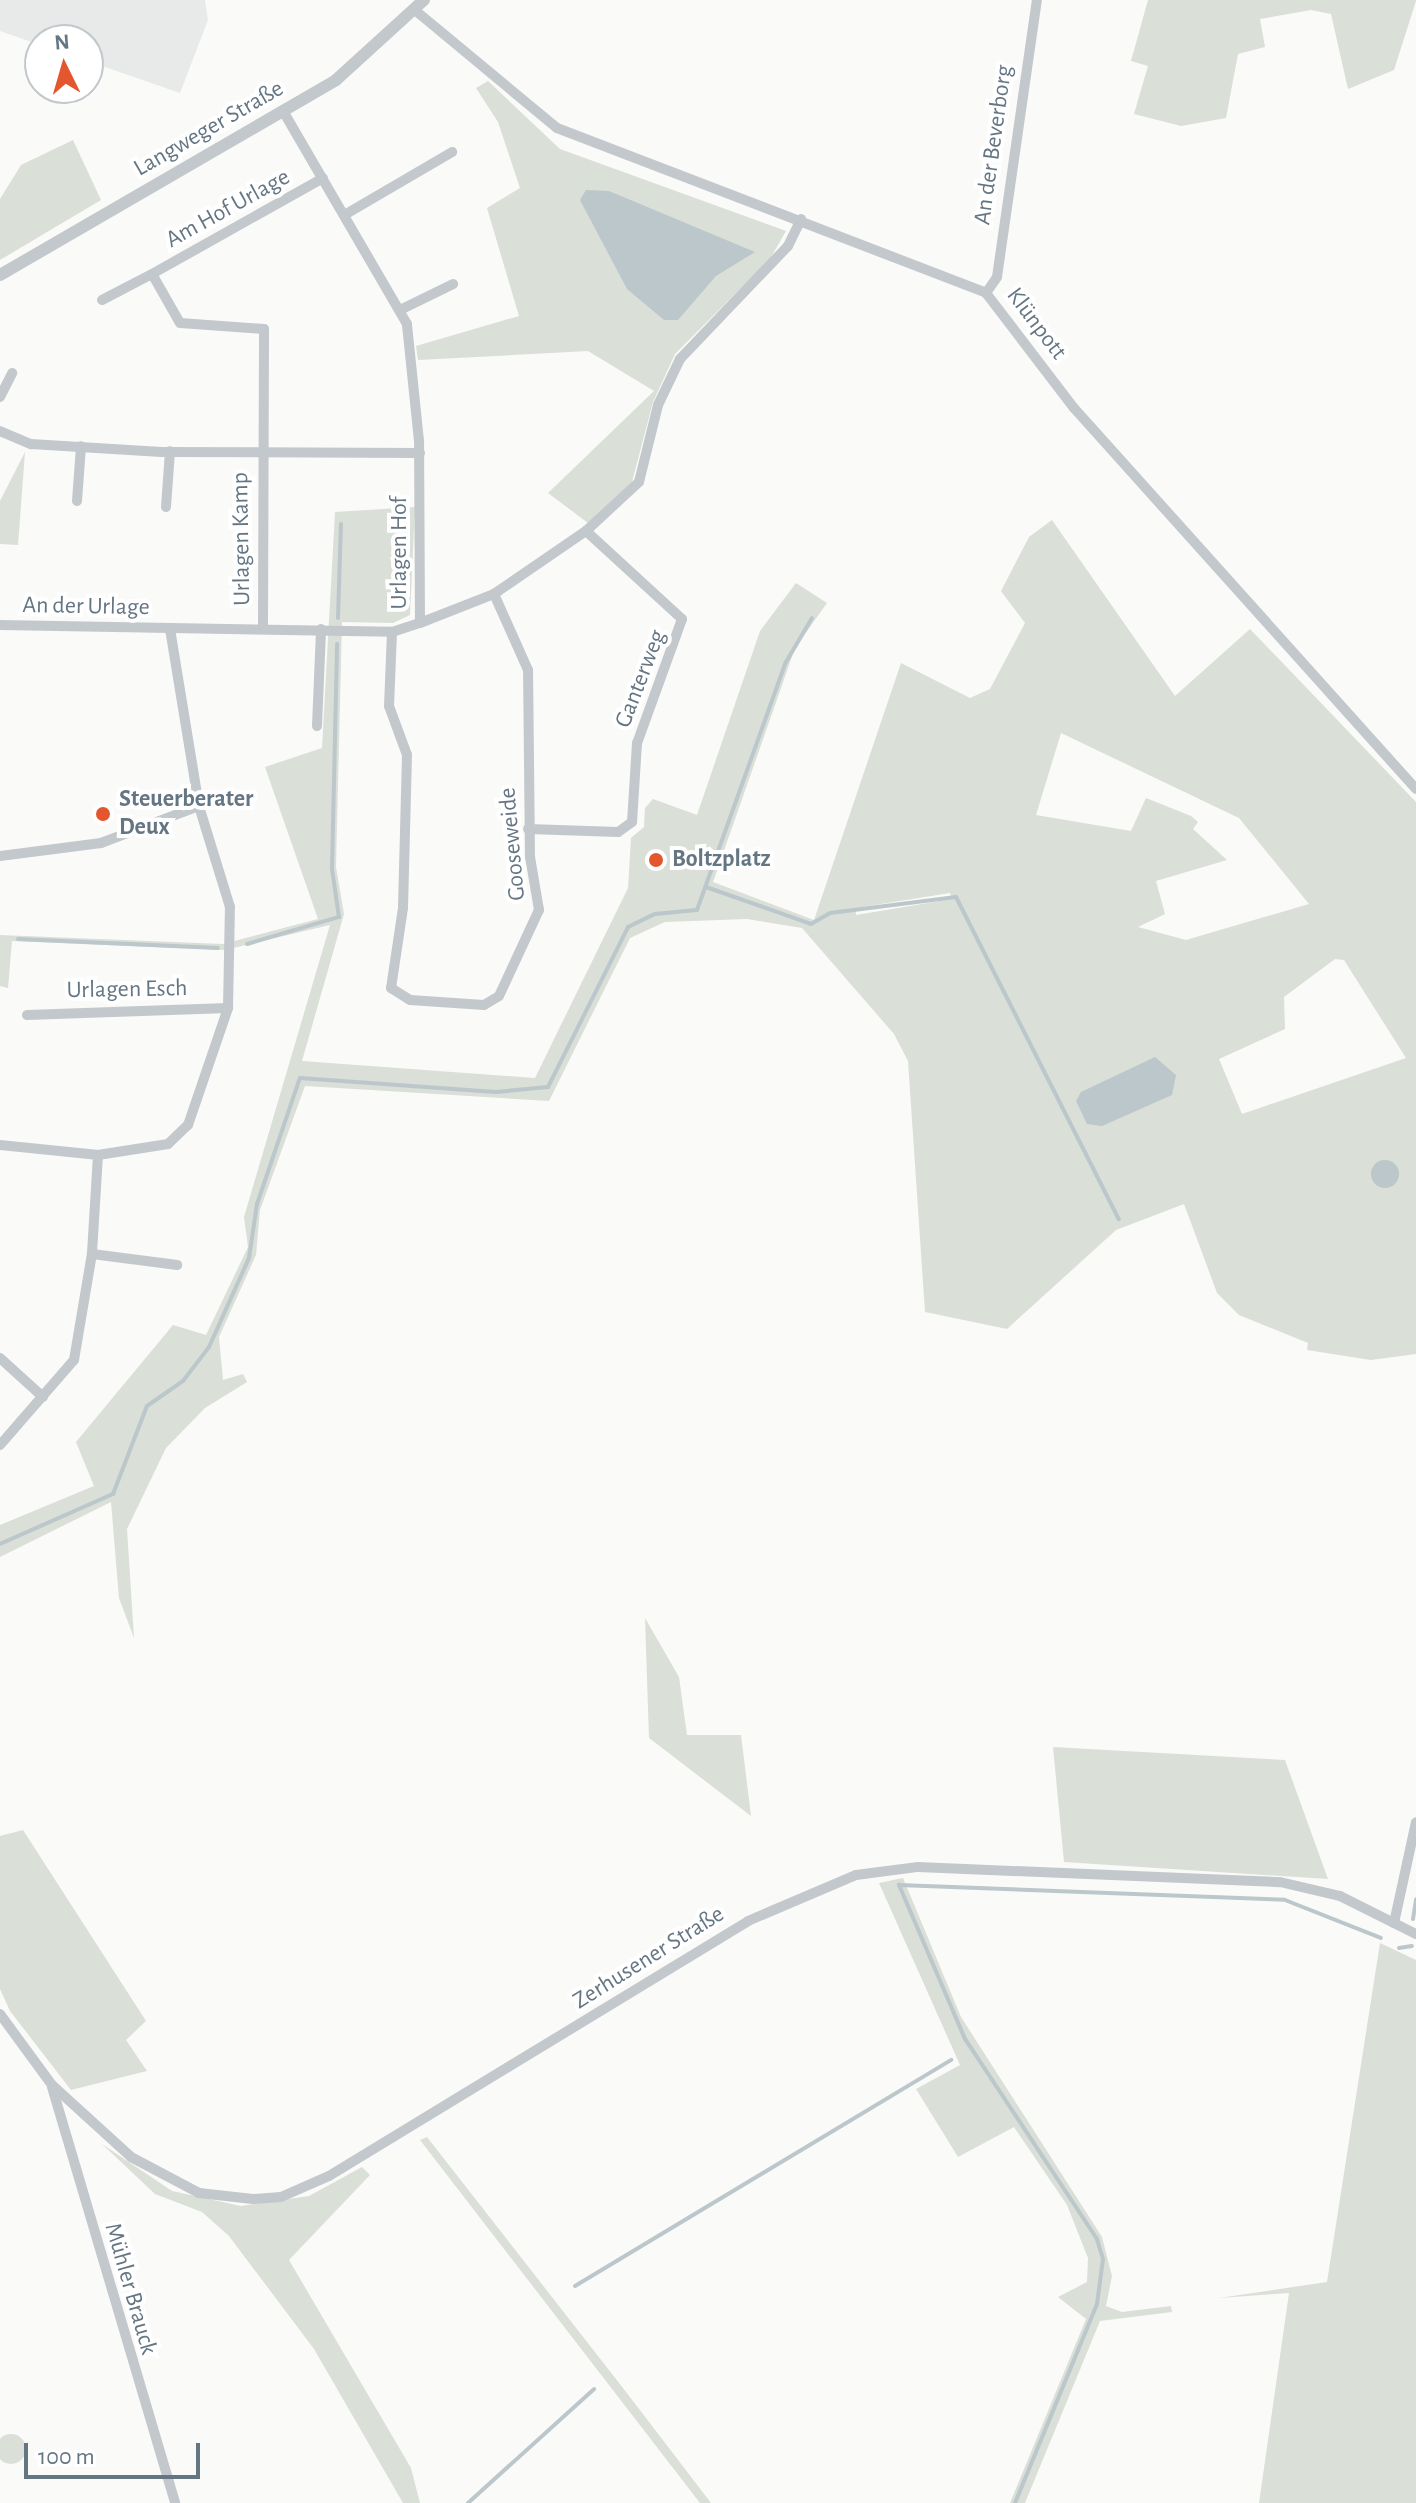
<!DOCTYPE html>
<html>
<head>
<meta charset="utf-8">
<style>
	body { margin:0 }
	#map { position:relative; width:1416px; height:2503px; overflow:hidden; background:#fafaf8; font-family:"Alegreya Sans",sans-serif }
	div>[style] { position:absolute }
	.built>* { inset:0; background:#e8e9e9 }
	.green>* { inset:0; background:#dadfd7 }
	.round { border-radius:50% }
	.water>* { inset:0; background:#bbc7cb }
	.stream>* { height:4px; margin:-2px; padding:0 2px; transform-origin:2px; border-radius:2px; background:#bbc7cb }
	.minor>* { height:10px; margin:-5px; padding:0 5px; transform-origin:5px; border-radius:5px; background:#c3c8cc }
	.tertiary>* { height:12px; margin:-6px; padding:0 6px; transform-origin:6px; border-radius:6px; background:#c3c8cc }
	.dots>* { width:22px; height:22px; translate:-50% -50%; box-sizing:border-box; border:4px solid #fff; border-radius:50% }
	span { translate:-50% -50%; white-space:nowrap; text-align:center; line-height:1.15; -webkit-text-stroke:8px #fff; paint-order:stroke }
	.street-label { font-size:24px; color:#657683 }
	.poi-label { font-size:24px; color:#657683; font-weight:700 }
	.left { translate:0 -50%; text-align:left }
	.north { position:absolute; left:24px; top:24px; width:80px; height:80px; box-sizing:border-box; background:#fff; border:2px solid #c1c8cd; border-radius:50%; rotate:355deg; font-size:22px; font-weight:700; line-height:32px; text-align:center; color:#657683 }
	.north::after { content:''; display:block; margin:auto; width:28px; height:36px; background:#e4572e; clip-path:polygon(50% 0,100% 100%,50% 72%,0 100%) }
	.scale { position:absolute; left:24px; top:2443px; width:176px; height:36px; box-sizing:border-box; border:4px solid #657683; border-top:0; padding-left:10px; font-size:24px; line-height:28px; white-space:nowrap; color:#657683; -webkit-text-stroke:6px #fff; paint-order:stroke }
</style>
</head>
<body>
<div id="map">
	<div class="built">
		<div style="clip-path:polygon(0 0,205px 0,208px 20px,180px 93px,88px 61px,88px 40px,40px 45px,0 31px)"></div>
	</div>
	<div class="green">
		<div style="clip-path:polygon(1148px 0,1416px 0,1416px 1px,1394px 70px,1348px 89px,1331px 14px,1311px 10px,1260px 19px,1265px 47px,1238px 54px,1226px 118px,1181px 126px,1134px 114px,1148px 66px,1131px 61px)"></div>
		<div style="clip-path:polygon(488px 81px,560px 149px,786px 231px,770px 259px,675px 354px,653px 402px,632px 482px,588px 523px,548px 493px,654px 391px,588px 351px,418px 360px,416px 346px,519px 316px,487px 208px,520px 188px,498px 122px,476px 88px)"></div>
		<div style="clip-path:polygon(73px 140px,101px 200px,0 260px,0 199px,21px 165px)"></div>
		<div style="clip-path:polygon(25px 452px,18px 545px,0 544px,0 501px)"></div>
		<div style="clip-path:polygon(evenodd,415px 507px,410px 615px,393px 623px,342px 622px,336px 867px,344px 914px,302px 1061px,535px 1078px,628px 888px,631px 838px,644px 827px,645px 808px,653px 799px,697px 815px,760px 631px,796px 583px,827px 603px,795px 648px,713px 882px,814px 920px,901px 663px,970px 698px,990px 689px,1025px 623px,1001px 591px,1029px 537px,1052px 520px,1175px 696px,1250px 629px,1416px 802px,1416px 1354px,1371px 1360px,1307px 1350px,1308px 1343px,1239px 1315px,1217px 1293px,1184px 1204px,1116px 1230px,1007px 1329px,925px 1312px,908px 1061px,894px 1034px,802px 928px,747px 919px,665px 922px,630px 938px,549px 1101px,305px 1086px,260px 1210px,256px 1255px,219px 1337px,223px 1380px,243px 1374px,247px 1382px,205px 1408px,166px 1448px,127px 1529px,134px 1638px,119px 1598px,111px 1502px,0 1557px,0 1525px,94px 1486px,76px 1442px,173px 1325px,206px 1335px,248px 1247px,244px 1217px,330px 925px,225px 950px,12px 941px,8px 988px,0 986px,0 935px,223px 944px,318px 919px,265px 767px,322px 748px,335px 512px,415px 507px,1061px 733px,1239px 818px,1309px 904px,1186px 940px,1138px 927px,1165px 914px,1156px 881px,1227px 860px,1193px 829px,1198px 822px,1191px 816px,1146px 798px,1131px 831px,1036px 815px,1061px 733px,415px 507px,950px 893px,952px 899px,856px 915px,856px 908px,950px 893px,415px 507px,1335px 959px,1344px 960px,1406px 1058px,1242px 1114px,1219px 1059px,1285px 1029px,1284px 997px,1335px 959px)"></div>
		<div style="clip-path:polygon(645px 1618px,679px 1677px,687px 1735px,741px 1735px,751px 1816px,649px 1738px)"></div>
		<div style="clip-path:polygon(1053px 1747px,1285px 1760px,1328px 1879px,1064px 1862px)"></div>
		<div style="clip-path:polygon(23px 1830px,146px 2021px,126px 2040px,147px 2071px,71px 2090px,10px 2011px,0 1989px,0 1836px)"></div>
		<div style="clip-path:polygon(903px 1878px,961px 2017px,1102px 2237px,1112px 2276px,1106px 2306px,1122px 2312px,1171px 2306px,1172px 2312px,1100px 2321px,1025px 2503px,1010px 2503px,1086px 2319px,1058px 2297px,1087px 2282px,1088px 2258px,1067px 2205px,1014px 2127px,958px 2157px,916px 2089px,960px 2065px,879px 1883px)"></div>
		<div style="clip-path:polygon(1380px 1943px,1416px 1960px,1416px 2503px,1259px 2503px,1289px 2293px,1219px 2298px,1327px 2282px)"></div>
		<div style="clip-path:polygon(427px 2137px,623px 2388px,711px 2503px,700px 2503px,420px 2140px)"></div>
		<div style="clip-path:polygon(102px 2144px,172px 2191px,241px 2206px,309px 2196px,362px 2167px,370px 2175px,289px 2260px,411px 2468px,420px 2503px,403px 2503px,314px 2349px,229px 2236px,202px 2212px,155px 2194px)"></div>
		<div class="round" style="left:-4px;top:2434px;width:30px;height:30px"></div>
	</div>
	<div class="water">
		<div style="clip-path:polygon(586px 190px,609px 191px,755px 252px,716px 276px,678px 320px,664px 320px,627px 289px,580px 200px)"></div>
		<div style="clip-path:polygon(1155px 1057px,1176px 1075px,1172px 1095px,1102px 1126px,1087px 1124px,1076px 1101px,1081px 1092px)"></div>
		<div class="round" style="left:1371px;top:1160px;width:28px;height:28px"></div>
	</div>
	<div class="stream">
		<div style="left:338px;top:618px;width:94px;rotate:-88.2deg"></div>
		<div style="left:706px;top:887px;width:111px;rotate:19.4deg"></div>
		<div style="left:811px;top:924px;width:22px;rotate:-30deg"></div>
		<div style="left:830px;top:913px;width:127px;rotate:-7.2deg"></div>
		<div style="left:956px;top:897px;width:361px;rotate:63.2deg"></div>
		<div style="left:18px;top:939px;width:200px;rotate:2.6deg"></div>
		<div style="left:247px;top:944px;width:96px;rotate:-16.4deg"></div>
		<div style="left:339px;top:917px;width:49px;rotate:-98.3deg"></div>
		<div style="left:332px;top:869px;width:225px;rotate:-88.7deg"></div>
		<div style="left:0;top:1544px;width:124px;rotate:-23.9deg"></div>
		<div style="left:113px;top:1494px;width:94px;rotate:-68.9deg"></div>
		<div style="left:147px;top:1406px;width:44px;rotate:-34.8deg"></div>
		<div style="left:183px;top:1381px;width:43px;rotate:-52.6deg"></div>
		<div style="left:209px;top:1347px;width:98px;rotate:-65.8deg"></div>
		<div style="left:249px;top:1258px;width:55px;rotate:-81.6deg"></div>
		<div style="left:257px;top:1204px;width:133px;rotate:-71.2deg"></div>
		<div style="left:300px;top:1078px;width:196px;rotate:4.1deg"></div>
		<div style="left:496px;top:1092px;width:52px;rotate:-5.5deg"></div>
		<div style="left:548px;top:1087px;width:179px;rotate:-63.4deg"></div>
		<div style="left:628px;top:927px;width:30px;rotate:-26deg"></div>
		<div style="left:655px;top:914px;width:42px;rotate:-5.4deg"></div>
		<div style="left:697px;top:910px;width:263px;rotate:-70.3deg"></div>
		<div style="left:786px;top:662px;width:51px;rotate:-59.4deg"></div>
		<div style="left:1413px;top:1919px;width:20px;rotate:-81deg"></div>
		<div style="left:1399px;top:1948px;width:13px;rotate:-9deg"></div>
		<div style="left:575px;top:2286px;width:439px;rotate:-31deg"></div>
		<div style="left:468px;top:2503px;width:170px;rotate:-42.1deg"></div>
		<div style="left:1015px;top:2503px;width:215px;rotate:-67.6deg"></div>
		<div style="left:1097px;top:2304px;width:45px;rotate:-82.4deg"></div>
		<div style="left:1103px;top:2259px;width:21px;rotate:-107deg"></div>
		<div style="left:1097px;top:2239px;width:240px;rotate:-123.4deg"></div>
		<div style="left:965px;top:2039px;width:168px;rotate:-113.2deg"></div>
		<div style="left:899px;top:1885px;width:386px;rotate:2.2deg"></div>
		<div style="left:1285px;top:1900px;width:103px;rotate:21.6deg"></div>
	</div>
	<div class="minor">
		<div style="left:416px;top:11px;width:183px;rotate:39.7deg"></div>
		<div style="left:557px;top:128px;width:460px;rotate:21deg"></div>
		<div style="left:986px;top:293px;width:145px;rotate:52.6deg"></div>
		<div style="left:1074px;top:408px;width:512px;rotate:48.09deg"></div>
		<div style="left:346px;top:214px;width:123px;rotate:-30.3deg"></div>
		<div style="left:986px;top:293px;width:19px;rotate:-55deg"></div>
		<div style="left:997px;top:277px;width:280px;rotate:-81.8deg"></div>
		<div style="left:102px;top:300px;width:56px;rotate:-27.5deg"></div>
		<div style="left:402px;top:309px;width:57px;rotate:-26.1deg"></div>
		<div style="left:0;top:397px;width:27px;rotate:-63deg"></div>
		<div style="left:0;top:431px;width:34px;rotate:23deg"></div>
		<div style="left:31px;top:444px;width:131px;rotate:3.5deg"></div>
		<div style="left:162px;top:452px;width:258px;rotate:0.2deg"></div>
		<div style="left:77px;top:501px;width:55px;rotate:-85.8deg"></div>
		<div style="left:166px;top:507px;width:56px;rotate:-85.9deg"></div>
		<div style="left:586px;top:531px;width:72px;rotate:-42.8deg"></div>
		<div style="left:639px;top:482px;width:79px;rotate:-76.1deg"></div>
		<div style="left:658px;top:405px;width:51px;rotate:-64.4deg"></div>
		<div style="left:680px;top:359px;width:156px;rotate:-46.3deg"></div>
		<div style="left:788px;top:246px;width:30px;rotate:-64deg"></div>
		<div style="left:420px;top:623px;width:79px;rotate:-21.4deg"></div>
		<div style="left:494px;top:594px;width:112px;rotate:-34.4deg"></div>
		<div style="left:586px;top:531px;width:130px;rotate:42.5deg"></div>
		<div style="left:682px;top:619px;width:132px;rotate:109.9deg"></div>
		<div style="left:637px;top:743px;width:79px;rotate:93.6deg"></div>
		<div style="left:632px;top:822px;width:17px;rotate:144deg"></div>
		<div style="left:618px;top:832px;width:90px;rotate:-178.1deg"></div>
		<div style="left:0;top:625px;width:392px;rotate:1deg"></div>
		<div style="left:392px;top:632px;width:29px;rotate:-18deg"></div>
		<div style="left:420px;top:623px;width:182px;rotate:-90.3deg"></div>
		<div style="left:419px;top:441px;width:118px;rotate:-95.9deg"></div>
		<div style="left:407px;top:324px;width:246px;rotate:-120.2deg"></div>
		<div style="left:263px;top:625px;width:296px;rotate:-89.8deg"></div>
		<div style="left:264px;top:329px;width:84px;rotate:-175.9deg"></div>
		<div style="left:180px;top:323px;width:56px;rotate:-119.7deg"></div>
		<div style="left:152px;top:274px;width:196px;rotate:-29.3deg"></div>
		<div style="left:392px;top:632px;width:74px;rotate:92.3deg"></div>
		<div style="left:389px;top:706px;width:52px;rotate:69.8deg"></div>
		<div style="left:407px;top:755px;width:153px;rotate:91.5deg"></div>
		<div style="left:403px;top:908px;width:81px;rotate:98.5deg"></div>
		<div style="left:391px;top:988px;width:22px;rotate:32deg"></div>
		<div style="left:410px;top:1000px;width:74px;rotate:3.9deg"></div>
		<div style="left:484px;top:1005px;width:17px;rotate:-31deg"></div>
		<div style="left:499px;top:996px;width:95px;rotate:-65.1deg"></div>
		<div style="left:539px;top:910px;width:54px;rotate:-99.6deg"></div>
		<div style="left:530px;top:857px;width:187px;rotate:-90.6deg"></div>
		<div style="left:528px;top:670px;width:83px;rotate:-114.1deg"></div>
		<div style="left:317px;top:726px;width:97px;rotate:-87.6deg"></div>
		<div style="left:0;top:856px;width:102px;rotate:-7.3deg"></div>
		<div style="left:101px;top:843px;width:105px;rotate:-20.7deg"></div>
		<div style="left:27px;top:1015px;width:201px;rotate:-2deg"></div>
		<div style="left:0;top:1145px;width:99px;rotate:5.8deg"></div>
		<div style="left:98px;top:1155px;width:71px;rotate:-8.9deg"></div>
		<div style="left:168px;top:1144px;width:28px;rotate:-44deg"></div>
		<div style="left:188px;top:1125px;width:124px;rotate:-71.1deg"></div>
		<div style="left:228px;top:1008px;width:101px;rotate:-88.9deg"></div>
		<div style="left:230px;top:907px;width:106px;rotate:-107.1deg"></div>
		<div style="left:199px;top:806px;width:180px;rotate:-99.3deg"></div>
		<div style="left:98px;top:1155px;width:99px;rotate:93.5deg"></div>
		<div style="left:92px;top:1254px;width:86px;rotate:7.4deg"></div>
		<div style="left:0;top:1358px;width:58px;rotate:42.2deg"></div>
		<div style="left:0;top:1445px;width:113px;rotate:-49deg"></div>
		<div style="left:74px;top:1360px;width:108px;rotate:-80.4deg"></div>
		<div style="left:1394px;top:1923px;width:103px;rotate:-77.7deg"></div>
		<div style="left:0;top:2014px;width:88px;rotate:53.8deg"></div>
		<div style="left:52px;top:2085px;width:107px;rotate:42.3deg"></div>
		<div style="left:131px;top:2157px;width:77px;rotate:27.9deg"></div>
		<div style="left:199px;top:2193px;width:54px;rotate:6.3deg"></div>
		<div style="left:253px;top:2199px;width:28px;rotate:-4deg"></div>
		<div style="left:281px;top:2197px;width:52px;rotate:-23.6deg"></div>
		<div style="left:329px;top:2176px;width:490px;rotate:-31.3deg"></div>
		<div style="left:748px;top:1921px;width:117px;rotate:-23.1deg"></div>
		<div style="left:856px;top:1875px;width:63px;rotate:-7.4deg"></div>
		<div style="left:918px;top:1867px;width:362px;rotate:2.4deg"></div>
		<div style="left:1280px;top:1882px;width:62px;rotate:13.1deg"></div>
		<div style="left:1340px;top:1896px;width:85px;rotate:26.6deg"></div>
		<div style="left:52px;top:2087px;width:434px;rotate:73.5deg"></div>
	</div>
	<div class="tertiary">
		<div style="left:0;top:275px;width:388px;rotate:-30.1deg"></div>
		<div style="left:336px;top:80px;width:119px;rotate:-42.3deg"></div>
	</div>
	<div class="dots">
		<div style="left:103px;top:814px;background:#e4572e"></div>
		<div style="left:656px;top:860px;background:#e4572e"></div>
	</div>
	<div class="street-label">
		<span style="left:209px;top:129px;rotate:-30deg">Langweger Straße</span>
		<span style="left:994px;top:145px;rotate:-82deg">An der Beverborg</span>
		<span style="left:228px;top:209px;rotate:-29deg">Am Hof Urlage</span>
		<span style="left:1036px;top:324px;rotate:53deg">Klünpott</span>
		<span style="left:242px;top:539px;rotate:-91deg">Urlagen Kamp</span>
		<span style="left:400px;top:553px;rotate:-90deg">Urlagen Hof</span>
		<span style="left:86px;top:607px;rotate:1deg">An der Urlage</span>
		<span style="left:641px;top:679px;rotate:-69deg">Ganterweg</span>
		<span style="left:513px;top:844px;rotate:-95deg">Gooseweide</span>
		<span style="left:127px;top:990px;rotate:-1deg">Urlagen Esch</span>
		<span style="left:649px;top:1958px;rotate:-32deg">Zerhusener Straße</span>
		<span style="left:130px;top:2289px;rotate:74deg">Mühler Brauck</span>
	</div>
	<div class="poi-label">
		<span class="left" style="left:119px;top:814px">Steuerberater<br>Deux</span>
		<span class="left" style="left:672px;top:860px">Boltzplatz</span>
	</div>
	<div class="north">N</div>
	<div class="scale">100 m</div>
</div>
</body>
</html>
